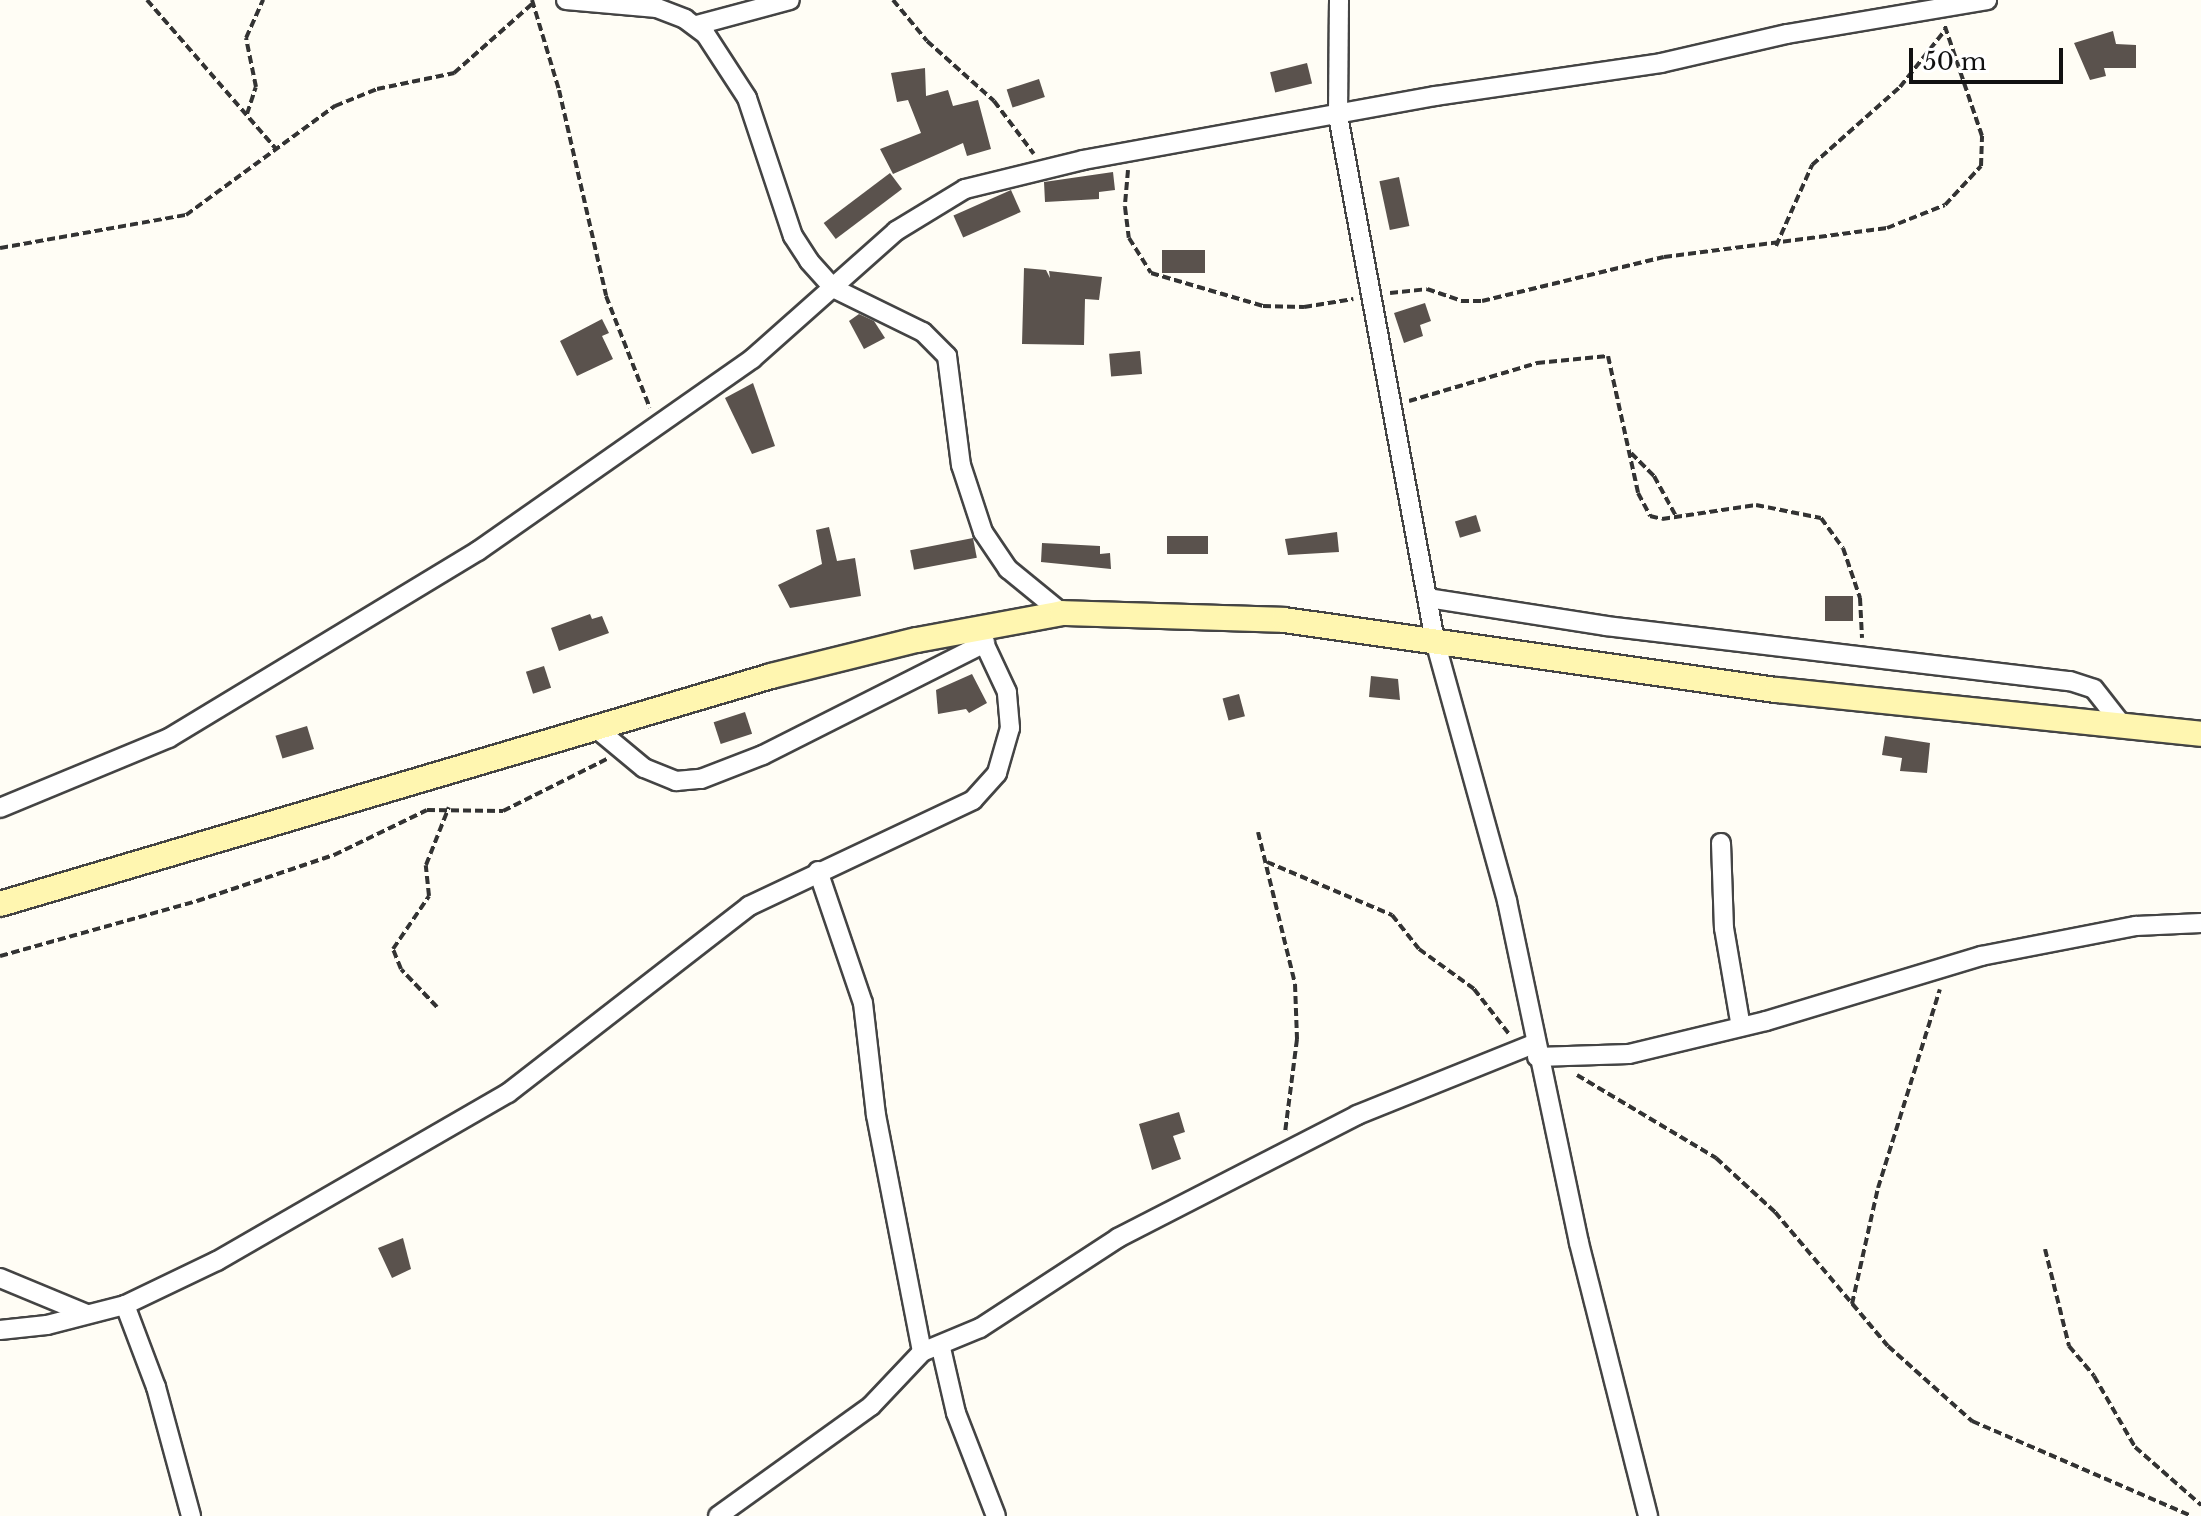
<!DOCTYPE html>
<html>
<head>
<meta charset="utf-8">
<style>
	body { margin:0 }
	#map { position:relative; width:2201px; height:1516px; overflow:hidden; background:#fffdf5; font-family:"Libre Baskerville",serif }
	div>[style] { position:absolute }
	.building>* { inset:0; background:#5a524d; transform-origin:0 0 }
	.path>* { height:4px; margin-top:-2px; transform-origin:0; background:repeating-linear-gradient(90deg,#333 0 8px,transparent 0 12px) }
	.roads { filter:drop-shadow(2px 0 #444) drop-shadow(-2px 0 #444) drop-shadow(0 2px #444) drop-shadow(0 -2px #444) }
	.street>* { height:18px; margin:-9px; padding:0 9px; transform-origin:9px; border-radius:9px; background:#fff }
	.secondary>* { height:24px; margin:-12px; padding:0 12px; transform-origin:12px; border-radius:12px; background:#fff6b0 }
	span { translate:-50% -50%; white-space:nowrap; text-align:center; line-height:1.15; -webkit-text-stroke:8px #fff; paint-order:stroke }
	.scale { position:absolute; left:1909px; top:48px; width:154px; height:36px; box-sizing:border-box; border:4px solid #111; border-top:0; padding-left:10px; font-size:24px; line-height:28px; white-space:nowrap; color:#111; -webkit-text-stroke:6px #fff; paint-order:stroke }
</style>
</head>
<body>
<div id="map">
	<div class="building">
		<div style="clip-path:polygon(2113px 31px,2116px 44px,2136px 45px,2136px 68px,2104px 68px,2106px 76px,2090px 80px,2074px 43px)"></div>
		<div style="left:1307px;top:63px;width:21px;height:38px;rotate:76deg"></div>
		<div style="clip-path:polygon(925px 68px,926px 96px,948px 90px,953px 106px,978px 100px,991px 149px,967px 156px,963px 143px,893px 174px,880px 149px,921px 133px,908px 100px,897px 102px,891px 73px)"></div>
		<div style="left:1039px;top:79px;width:19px;height:34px;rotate:72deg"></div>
		<div style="clip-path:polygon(1113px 172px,1115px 190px,1099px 192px,1099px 199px,1045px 202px,1044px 182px)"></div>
		<div style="left:890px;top:173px;width:20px;height:83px;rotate:53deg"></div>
		<div style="left:1399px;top:177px;width:50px;height:20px;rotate:78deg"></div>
		<div style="left:1011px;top:190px;width:24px;height:63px;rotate:66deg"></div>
		<div style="left:1162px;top:250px;width:43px;height:23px"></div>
		<div style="clip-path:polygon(1024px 268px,1046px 270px,1050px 278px,1049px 271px,1102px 277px,1099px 300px,1085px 299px,1084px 345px,1022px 344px)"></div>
		<div style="clip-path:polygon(1425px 303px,1431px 321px,1420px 325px,1423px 336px,1404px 343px,1394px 313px)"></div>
		<div style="clip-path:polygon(859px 314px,874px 321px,885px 338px,864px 349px,849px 321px)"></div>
		<div style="clip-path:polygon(602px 319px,609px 333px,602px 336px,613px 359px,577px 376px,560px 341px)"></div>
		<div style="left:1140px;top:351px;width:23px;height:31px;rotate:85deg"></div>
		<div style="clip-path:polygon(753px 383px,775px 446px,752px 454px,725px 398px)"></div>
		<div style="left:1476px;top:515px;width:17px;height:22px;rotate:73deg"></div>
		<div style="clip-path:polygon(829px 527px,837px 561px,855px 558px,861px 596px,790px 608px,778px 585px,822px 564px,816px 530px)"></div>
		<div style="clip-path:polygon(1337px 532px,1339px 552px,1288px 555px,1285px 539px)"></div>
		<div style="left:1167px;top:536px;width:41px;height:18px"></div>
		<div style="left:973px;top:538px;width:20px;height:64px;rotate:79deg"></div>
		<div style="clip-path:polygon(1042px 543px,1100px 546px,1100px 554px,1110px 553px,1111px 569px,1041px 562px)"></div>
		<div style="left:1825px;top:596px;width:28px;height:25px"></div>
		<div style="clip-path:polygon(590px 614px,592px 619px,602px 616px,609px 633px,559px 651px,551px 628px)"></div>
		<div style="left:544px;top:666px;width:23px;height:19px;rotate:72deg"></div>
		<div style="clip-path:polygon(972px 674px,987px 703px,969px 713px,966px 709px,938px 714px,936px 690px)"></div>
		<div style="clip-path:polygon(1371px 676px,1398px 679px,1400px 700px,1369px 697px)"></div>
		<div style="left:1239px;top:694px;width:23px;height:17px;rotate:75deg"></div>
		<div style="left:745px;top:712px;width:23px;height:33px;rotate:72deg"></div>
		<div style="left:307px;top:726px;width:24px;height:33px;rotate:73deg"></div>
		<div style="clip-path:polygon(1885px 736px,1930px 743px,1927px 773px,1900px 771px,1902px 758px,1882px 755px)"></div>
		<div style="clip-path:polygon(1179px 1112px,1185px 1132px,1173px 1136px,1181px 1159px,1152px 1170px,1139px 1124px)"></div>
		<div style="clip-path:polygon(403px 1238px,411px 1269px,392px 1278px,378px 1248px)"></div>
	</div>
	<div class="path">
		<div style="left:147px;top:0;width:197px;rotate:49.1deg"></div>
		<div style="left:532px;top:0;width:94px;rotate:73.3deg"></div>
		<div style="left:559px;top:90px;width:211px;rotate:77.1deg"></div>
		<div style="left:606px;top:296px;width:120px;rotate:68.6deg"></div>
		<div style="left:893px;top:0;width:53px;rotate:50.3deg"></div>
		<div style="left:927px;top:41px;width:90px;rotate:41.8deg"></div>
		<div style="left:994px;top:101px;width:66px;rotate:53deg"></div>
		<div style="left:247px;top:114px;width:28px;rotate:-72deg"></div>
		<div style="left:256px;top:87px;width:50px;rotate:-101.5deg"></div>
		<div style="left:246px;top:38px;width:42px;rotate:-65.9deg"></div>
		<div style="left:1128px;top:170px;width:37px;rotate:95deg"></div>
		<div style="left:1125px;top:207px;width:31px;rotate:83deg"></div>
		<div style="left:1129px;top:238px;width:41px;rotate:57.8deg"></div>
		<div style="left:1151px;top:273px;width:117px;rotate:16.4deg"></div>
		<div style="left:1263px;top:306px;width:41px;rotate:1.4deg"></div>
		<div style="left:1304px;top:307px;width:50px;rotate:-9.3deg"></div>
		<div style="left:1776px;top:246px;width:89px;rotate:-66deg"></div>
		<div style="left:1812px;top:165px;width:118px;rotate:-41.6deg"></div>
		<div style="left:1900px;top:87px;width:74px;rotate:-51.6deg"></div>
		<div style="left:0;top:248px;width:189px;rotate:-10.1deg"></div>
		<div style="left:186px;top:215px;width:185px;rotate:-36.2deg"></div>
		<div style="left:335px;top:106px;width:45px;rotate:-22deg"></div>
		<div style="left:377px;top:89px;width:79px;rotate:-11.7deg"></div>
		<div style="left:454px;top:73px;width:106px;rotate:-41.5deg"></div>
		<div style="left:1390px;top:293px;width:37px;rotate:-6deg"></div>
		<div style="left:1427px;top:289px;width:36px;rotate:19deg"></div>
		<div style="left:1461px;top:301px;width:21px"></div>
		<div style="left:1482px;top:301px;width:187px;rotate:-13.6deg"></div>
		<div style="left:1664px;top:257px;width:225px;rotate:-7.4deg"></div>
		<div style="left:1887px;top:228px;width:62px;rotate:-21.6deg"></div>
		<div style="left:1945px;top:205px;width:53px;rotate:-47.3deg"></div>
		<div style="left:1981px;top:166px;width:30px;rotate:-88deg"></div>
		<div style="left:1982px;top:136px;width:118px;rotate:-108.7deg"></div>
		<div style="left:1409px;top:401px;width:134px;rotate:-16.5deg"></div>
		<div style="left:1537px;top:363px;width:71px;rotate:-5.6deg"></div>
		<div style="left:1608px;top:356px;width:140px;rotate:77.6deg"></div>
		<div style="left:1638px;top:493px;width:26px;rotate:62deg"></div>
		<div style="left:1650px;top:516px;width:12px;rotate:14deg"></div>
		<div style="left:1662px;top:519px;width:95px;rotate:-8.5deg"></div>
		<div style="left:1756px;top:505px;width:66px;rotate:11.3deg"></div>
		<div style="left:1821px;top:518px;width:37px;rotate:54deg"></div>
		<div style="left:1843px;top:548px;width:53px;rotate:71.2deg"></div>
		<div style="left:1860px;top:598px;width:40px;rotate:87.1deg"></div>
		<div style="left:1631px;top:453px;width:33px;rotate:45deg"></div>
		<div style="left:1654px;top:476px;width:48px;rotate:61.3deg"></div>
		<div style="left:1258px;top:832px;width:156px;rotate:76.3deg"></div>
		<div style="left:1295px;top:984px;width:55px;rotate:87.9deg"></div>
		<div style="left:1297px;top:1039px;width:95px;rotate:97.3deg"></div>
		<div style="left:1267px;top:862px;width:136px;rotate:23deg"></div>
		<div style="left:1392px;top:915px;width:43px;rotate:51.5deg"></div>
		<div style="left:1419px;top:949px;width:68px;rotate:36deg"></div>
		<div style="left:1474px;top:989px;width:57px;rotate:52.1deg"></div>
		<div style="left:0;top:956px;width:205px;rotate:-15.6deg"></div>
		<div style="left:197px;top:901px;width:145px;rotate:-18.6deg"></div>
		<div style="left:334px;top:855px;width:103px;rotate:-25.8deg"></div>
		<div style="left:427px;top:810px;width:76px;rotate:0.8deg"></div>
		<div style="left:503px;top:811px;width:116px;rotate:-26.6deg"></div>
		<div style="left:437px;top:1007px;width:52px;rotate:-133.5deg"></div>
		<div style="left:401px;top:969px;width:22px;rotate:-112deg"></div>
		<div style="left:393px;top:949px;width:64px;rotate:-55.8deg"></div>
		<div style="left:429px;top:896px;width:31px;rotate:-96deg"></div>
		<div style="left:426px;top:865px;width:62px;rotate:-68.4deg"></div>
		<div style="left:1577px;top:1075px;width:162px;rotate:30.8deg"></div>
		<div style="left:1716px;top:1158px;width:80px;rotate:42.5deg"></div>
		<div style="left:1775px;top:1212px;width:175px;rotate:49.9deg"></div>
		<div style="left:1888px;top:1346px;width:113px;rotate:41.8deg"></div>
		<div style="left:1972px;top:1421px;width:240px;rotate:23.4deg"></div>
		<div style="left:2045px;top:1249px;width:100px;rotate:76.1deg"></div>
		<div style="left:2069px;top:1346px;width:39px;rotate:50deg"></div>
		<div style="left:2094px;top:1376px;width:82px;rotate:60deg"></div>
		<div style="left:2135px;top:1447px;width:88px;rotate:41.3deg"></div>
		<div style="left:1852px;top:1304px;width:119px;rotate:-77.4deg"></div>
		<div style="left:1878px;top:1188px;width:208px;rotate:-72.7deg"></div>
	</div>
	<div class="roads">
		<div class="street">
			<div style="left:566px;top:0;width:91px;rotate:5deg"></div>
			<div style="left:657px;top:8px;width:30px;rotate:21deg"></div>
			<div style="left:685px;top:19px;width:26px;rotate:37deg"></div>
			<div style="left:706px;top:35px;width:75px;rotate:56.9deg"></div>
			<div style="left:747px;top:98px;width:145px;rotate:71.6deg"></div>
			<div style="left:793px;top:236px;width:30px;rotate:57deg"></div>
			<div style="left:809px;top:261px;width:36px;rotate:48deg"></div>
			<div style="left:833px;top:288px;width:100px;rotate:26.1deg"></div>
			<div style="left:923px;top:332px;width:34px;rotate:45deg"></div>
			<div style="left:947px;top:356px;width:110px;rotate:82.7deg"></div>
			<div style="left:961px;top:465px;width:71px;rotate:71.8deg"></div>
			<div style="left:983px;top:532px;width:45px;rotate:56deg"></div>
			<div style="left:1008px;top:569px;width:70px;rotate:39.2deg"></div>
			<div style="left:1339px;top:0;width:116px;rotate:90.5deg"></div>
			<div style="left:1338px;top:116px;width:534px;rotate:79.53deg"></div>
			<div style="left:1435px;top:641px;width:270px;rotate:74.5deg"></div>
			<div style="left:1507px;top:901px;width:349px;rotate:78.1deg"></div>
			<div style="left:1579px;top:1243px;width:282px;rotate:75.8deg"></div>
			<div style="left:697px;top:25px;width:96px;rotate:-15deg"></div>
			<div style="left:1428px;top:598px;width:180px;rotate:8.9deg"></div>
			<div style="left:1606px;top:626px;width:467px;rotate:6.8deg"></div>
			<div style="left:2070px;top:681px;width:25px;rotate:18deg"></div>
			<div style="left:2094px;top:689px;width:47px;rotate:51.9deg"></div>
			<div style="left:597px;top:729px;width:61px;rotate:39.7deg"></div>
			<div style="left:644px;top:768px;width:35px;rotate:22deg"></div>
			<div style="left:676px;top:781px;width:25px;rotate:-5deg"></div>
			<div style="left:701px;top:779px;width:66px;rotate:-21.2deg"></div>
			<div style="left:763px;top:755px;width:249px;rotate:-26.8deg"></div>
			<div style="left:0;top:808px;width:183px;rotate:-22.5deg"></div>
			<div style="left:169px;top:738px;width:361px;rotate:-31.2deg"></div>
			<div style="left:478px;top:551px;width:335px;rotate:-35deg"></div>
			<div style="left:752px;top:359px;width:193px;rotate:-41.6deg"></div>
			<div style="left:896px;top:231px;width:81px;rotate:-31.3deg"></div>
			<div style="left:965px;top:189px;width:122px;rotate:-13.8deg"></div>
			<div style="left:1083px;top:160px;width:358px;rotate:-10.3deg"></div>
			<div style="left:1435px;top:96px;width:228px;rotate:-8.3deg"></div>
			<div style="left:1661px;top:63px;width:129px;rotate:-13deg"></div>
			<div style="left:1787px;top:34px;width:203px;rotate:-9.6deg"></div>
			<div style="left:1721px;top:843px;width:85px;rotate:88deg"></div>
			<div style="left:1724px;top:928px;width:100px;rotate:80.3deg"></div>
			<div style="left:818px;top:871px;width:139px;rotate:71.2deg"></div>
			<div style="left:863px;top:1003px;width:113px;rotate:83.4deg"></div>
			<div style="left:876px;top:1115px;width:241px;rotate:79deg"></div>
			<div style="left:1537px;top:1057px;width:92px;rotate:-1.9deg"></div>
			<div style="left:1629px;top:1054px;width:141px;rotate:-13.5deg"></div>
			<div style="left:1766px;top:1021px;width:225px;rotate:-16.8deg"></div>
			<div style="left:1981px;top:956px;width:158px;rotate:-11deg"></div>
			<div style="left:2136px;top:926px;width:65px;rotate:-2.6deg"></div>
			<div style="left:0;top:1278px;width:94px;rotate:22.5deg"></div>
			<div style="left:125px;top:1305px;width:88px;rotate:69.3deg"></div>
			<div style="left:156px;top:1387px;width:134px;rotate:74.8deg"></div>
			<div style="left:0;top:1330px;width:47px;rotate:-6.1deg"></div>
			<div style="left:47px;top:1325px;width:81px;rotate:-14.4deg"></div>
			<div style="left:125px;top:1305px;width:102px;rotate:-25.6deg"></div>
			<div style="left:217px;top:1261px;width:336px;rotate:-30deg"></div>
			<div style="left:508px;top:1093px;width:305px;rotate:-37.8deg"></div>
			<div style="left:749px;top:906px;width:248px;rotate:-25.3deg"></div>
			<div style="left:973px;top:800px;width:36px;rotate:-48deg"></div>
			<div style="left:997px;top:773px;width:47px;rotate:-73.9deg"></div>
			<div style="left:1010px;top:728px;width:36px;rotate:-95deg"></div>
			<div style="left:1007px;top:692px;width:71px;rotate:-115.1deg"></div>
			<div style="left:941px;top:1348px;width:67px;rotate:77deg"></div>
			<div style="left:956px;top:1413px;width:110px;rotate:68.8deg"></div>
			<div style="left:718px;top:1516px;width:188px;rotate:-35.7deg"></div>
			<div style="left:871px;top:1406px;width:74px;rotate:-46.6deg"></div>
			<div style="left:922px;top:1352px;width:63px;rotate:-22.5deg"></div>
			<div style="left:980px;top:1328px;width:165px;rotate:-33.1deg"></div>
			<div style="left:1118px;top:1238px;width:269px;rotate:-27.2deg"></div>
			<div style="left:1357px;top:1115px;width:191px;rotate:-21.9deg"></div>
		</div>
		<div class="secondary">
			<div style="left:0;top:904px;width:804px;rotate:-16.47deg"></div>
			<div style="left:771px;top:676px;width:150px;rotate:-13.9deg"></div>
			<div style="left:917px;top:640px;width:147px;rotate:-10.5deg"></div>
			<div style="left:1062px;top:613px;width:222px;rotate:1.8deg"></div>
			<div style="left:1284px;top:620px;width:498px;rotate:8.1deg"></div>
			<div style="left:1777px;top:690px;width:426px;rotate:5.9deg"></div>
		</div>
	</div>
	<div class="scale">50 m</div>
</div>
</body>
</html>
